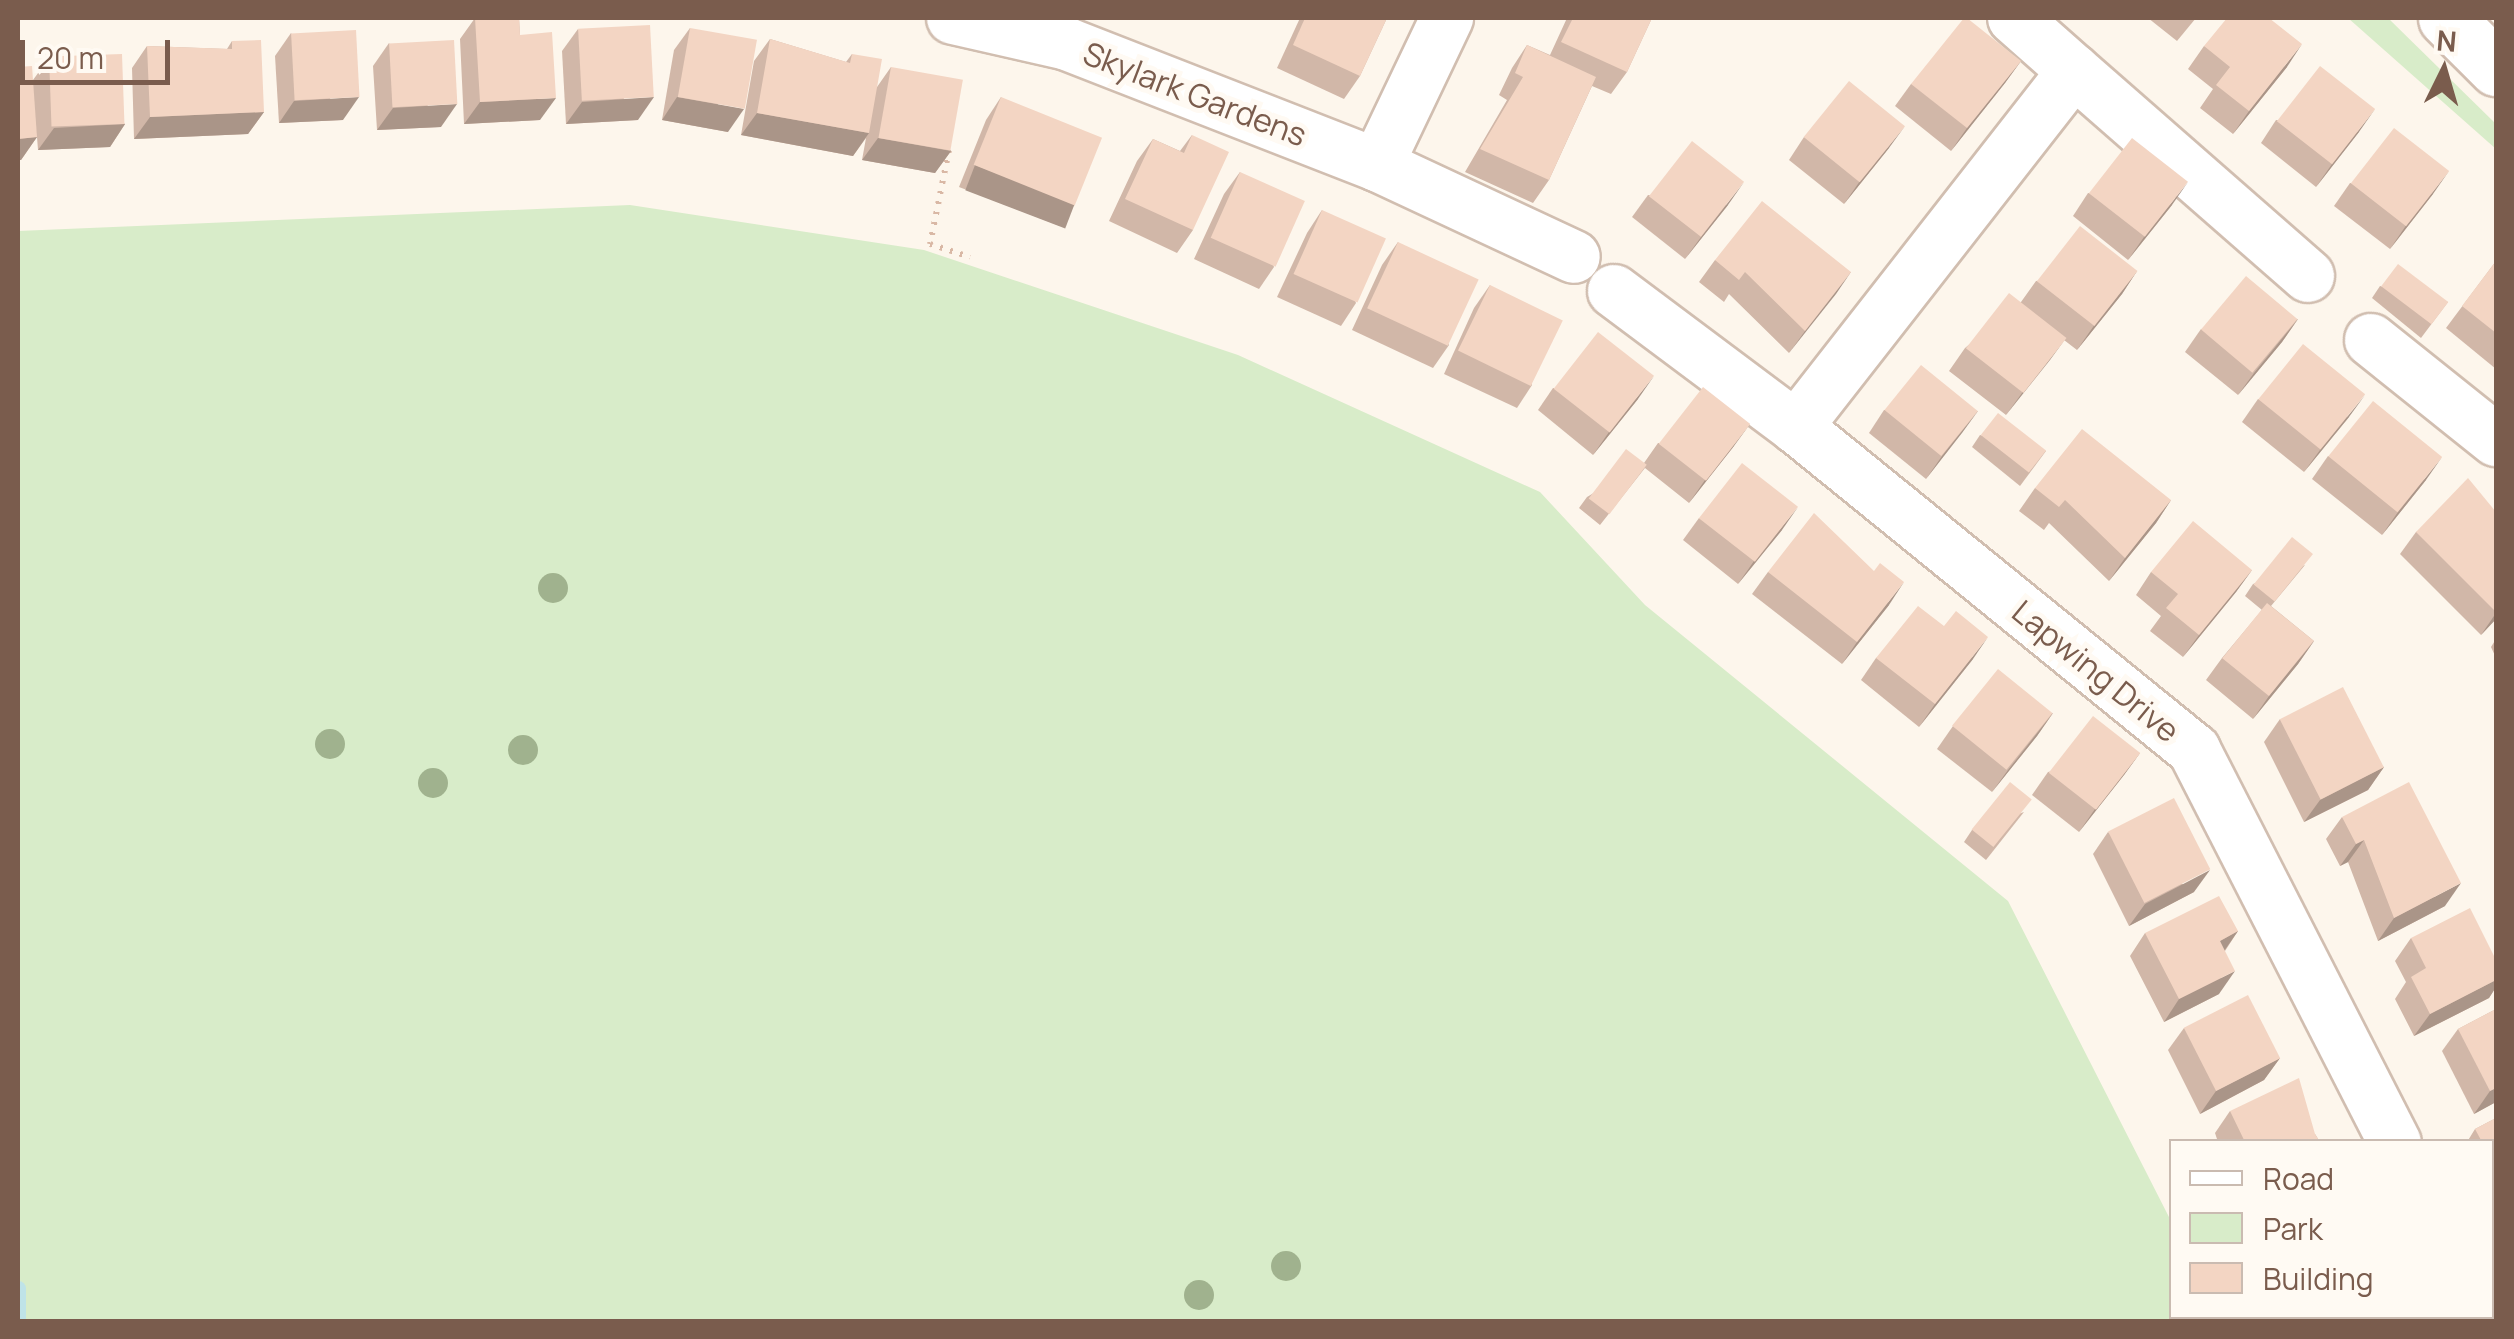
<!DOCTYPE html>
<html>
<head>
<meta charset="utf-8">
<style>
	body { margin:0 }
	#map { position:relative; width:2514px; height:1339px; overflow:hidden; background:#fdf6ec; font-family:Manrope,sans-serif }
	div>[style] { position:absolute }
	.green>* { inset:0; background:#d8ecc9 }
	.stream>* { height:15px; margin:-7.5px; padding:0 7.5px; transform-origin:7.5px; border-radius:7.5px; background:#bfe3e8 }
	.path>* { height:6px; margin-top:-3px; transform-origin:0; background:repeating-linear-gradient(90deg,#d9b8a5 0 2.5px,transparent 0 10.5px) }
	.roads { filter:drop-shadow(2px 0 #d1beb0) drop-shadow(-2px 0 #d1beb0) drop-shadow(0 2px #d1beb0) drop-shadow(0 -2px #d1beb0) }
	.street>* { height:52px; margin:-26px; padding:0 26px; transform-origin:26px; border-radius:26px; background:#fff }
	.secondary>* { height:55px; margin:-27.5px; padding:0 27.5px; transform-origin:27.5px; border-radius:27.5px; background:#fff }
	.trees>* { width:30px; height:30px; margin:-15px; border-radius:50%; background:#a0b28e }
	.wall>* { inset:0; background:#d1b7a8 }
	.shaded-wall>* { inset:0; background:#aa9588; transform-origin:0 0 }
	.building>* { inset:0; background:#f3d5c3; transform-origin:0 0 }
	span { translate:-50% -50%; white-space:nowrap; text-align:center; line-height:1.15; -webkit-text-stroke:10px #fffaf3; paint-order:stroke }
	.street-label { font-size:32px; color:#7a5c4d }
	.frame { position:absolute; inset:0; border:20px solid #7a5c4d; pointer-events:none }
	.legend { position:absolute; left:2169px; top:1139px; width:325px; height:180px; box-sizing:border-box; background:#fffaf3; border:2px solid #cabbb1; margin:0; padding:12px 18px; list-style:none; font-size:30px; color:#7a5c4d }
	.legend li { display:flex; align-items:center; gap:20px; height:50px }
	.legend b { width:50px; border:2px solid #cabbb1 }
	.north { position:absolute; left:2394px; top:20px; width:100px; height:100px; -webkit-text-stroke:8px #fffaf3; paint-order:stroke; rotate:5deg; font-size:28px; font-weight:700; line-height:40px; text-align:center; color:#7a5c4d }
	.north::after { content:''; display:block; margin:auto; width:35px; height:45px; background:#7a5c4d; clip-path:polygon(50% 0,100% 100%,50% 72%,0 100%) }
	.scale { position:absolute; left:20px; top:40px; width:150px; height:45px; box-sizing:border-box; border:5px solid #7a5c4d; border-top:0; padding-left:12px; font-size:30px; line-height:35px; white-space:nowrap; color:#7a5c4d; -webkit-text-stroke:8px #fffaf3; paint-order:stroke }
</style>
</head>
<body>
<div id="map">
	<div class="green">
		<div style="clip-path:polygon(2348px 18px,2388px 18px,2496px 124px,2496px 149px)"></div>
		<div style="clip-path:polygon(630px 205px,924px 250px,1238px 355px,1540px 492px,1645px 605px,2008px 901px,2171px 1221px,2172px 1316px,2223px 1321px,18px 1321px,18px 231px)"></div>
	</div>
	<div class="stream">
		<div style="left:18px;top:1288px;width:31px;rotate:90deg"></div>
	</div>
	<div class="path">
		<div style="left:949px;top:150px;width:96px;rotate:101.4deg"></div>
		<div style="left:930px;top:244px;width:42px;rotate:18deg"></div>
	</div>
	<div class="roads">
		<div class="street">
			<div style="left:953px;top:18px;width:117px;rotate:12.8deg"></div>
			<div style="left:1067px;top:44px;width:333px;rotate:21.3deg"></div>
			<div style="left:1377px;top:165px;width:217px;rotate:25deg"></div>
			<div style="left:2014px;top:18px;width:80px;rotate:41.5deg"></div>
			<div style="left:2074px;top:71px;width:452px;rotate:128deg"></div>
			<div style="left:1796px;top:427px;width:513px;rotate:39.06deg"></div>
			<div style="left:2194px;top:750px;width:441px;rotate:62.9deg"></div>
			<div style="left:2074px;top:71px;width:311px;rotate:41.2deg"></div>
			<div style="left:1377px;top:165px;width:163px;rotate:-64.5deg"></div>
			<div style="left:1614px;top:291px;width:227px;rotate:36.8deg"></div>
			<div style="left:2371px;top:340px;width:160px;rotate:38.7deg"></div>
			<div style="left:2492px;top:1271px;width:4px"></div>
			<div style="left:2434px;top:1322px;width:6px;rotate:-90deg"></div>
		</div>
		<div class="secondary">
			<div style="left:2446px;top:18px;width:71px;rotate:45deg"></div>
		</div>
	</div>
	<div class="trees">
		<div style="left:553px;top:588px"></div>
		<div style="left:330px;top:744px"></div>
		<div style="left:523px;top:750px"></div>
		<div style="left:433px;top:783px"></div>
		<div style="left:1286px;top:1266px"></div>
		<div style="left:1199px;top:1295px"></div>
	</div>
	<div class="wall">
		<div style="clip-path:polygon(475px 18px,519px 18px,520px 35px,540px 120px,464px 124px,460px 39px)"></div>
		<div style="clip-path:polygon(1300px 18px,1387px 18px,1360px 76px,1344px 99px,1277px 68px)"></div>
		<div style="clip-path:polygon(1567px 18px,1652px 18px,1627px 72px,1611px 94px,1592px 86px,1549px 180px,1533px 203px,1465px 172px,1507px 100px,1499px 95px,1512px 68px,1527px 45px,1550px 55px)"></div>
		<div style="clip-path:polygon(2148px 18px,2196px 18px,2177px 41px)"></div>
		<div style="clip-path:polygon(690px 28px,728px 132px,662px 120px,674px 50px)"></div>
		<div style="clip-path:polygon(578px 29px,638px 120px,566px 124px,562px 51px)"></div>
		<div style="clip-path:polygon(291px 33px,343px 120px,279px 123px,275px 56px)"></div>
		<div style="clip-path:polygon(770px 39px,846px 62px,852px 54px,877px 87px,891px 67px,951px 151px,935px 173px,862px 160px,866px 138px,853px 156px,741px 135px,754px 61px)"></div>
		<div style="clip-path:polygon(232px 41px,264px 112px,248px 134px,134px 139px,132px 68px,147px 46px,227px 49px)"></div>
		<div style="clip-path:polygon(389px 43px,441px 127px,377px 130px,373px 66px)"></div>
		<div style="clip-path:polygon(2204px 46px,2287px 67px,2233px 134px,2200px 108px,2213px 89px,2188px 69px)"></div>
		<div style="clip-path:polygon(49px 58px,125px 124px,110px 147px,38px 150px,37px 137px,21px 160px,18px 160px,18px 67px,33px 80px)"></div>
		<div style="clip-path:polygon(2021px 61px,2005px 83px,1951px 151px,1895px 106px,1911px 84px)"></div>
		<div style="clip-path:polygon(1001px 97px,1075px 204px,1060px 226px,959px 187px,986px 120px)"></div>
		<div style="clip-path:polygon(2276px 120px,2359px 132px,2316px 187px,2261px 143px)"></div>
		<div style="clip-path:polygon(1192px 135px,1193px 230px,1177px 253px,1109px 221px,1137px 161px,1153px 139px,1180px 151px)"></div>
		<div style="clip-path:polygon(1804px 137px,1889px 148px,1844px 204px,1789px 160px)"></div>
		<div style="clip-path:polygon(1240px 172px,1274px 267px,1259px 289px,1194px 259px,1224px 194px)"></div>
		<div style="clip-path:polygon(2350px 183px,2433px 194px,2390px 249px,2334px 206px)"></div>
		<div style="clip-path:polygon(2088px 193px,2172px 205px,2128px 260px,2073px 216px)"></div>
		<div style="clip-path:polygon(1648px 195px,1728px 205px,1685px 259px,1632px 217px)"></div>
		<div style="clip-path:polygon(1322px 210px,1356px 303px,1341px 326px,1277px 297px,1307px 233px)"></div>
		<div style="clip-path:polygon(1398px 242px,1449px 345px,1433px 368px,1352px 330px,1382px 265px)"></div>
		<div style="clip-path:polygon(1715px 260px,1851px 272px,1789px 353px,1729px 294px,1724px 302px,1699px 282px)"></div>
		<div style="clip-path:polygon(2496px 261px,2496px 369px,2446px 328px)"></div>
		<div style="clip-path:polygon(2137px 271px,2122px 294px,2077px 350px,2064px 340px,2006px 415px,1949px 371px,1965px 348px,2021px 302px,2036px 281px)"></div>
		<div style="clip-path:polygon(1490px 285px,1532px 385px,1517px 408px,1444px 374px,1474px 308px)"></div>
		<div style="clip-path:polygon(2380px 286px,2448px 302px,2421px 338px,2372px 298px)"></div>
		<div style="clip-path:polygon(2298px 319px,2282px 342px,2238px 395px,2185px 352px,2201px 329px)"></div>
		<div style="clip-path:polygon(1553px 388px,1638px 399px,1593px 455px,1538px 410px)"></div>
		<div style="clip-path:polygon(2258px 399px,2349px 417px,2304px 472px,2242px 422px)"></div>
		<div style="clip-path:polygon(1884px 410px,1978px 411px,1926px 479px,1869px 433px)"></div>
		<div style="clip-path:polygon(1980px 435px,2046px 451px,2020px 486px,1972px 447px)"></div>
		<div style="clip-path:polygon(1658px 443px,1734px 446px,1689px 503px,1645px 468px,1600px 525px,1579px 508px,1587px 497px,1644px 463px)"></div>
		<div style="clip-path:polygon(2328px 456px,2426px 480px,2382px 535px,2312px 479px)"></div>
		<div style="clip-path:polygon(2035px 488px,2171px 500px,2156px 523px,2109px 581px,2049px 523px,2044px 530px,2019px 511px)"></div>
		<div style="clip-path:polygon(2496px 512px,2496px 619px,2481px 635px,2400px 554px,2416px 532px)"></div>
		<div style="clip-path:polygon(1699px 518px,1782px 530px,1738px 584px,1683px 540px)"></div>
		<div style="clip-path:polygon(2305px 565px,2271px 606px,2314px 641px,2298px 664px,2253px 719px,2206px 680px,2222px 658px,2262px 610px,2245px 596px,2253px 584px)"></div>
		<div style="clip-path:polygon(2252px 570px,2236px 592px,2183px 657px,2150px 631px,2161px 616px,2136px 595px,2151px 572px)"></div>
		<div style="clip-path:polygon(1874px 571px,1889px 605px,1842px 664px,1752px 594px,1768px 572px)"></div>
		<div style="clip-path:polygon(1944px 626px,1973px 659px,1919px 727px,1861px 680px,1876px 658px)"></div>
		<div style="clip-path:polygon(2496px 639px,2496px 658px,2491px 647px)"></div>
		<div style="clip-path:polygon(2053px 713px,2037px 736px,1992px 792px,1937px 749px,1953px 726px)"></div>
		<div style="clip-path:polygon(2280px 719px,2384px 767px,2368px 790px,2304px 822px,2264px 742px)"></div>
		<div style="clip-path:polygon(2140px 753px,2124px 775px,2079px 832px,2032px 795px,2048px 772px)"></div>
		<div style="clip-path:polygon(2024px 812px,1986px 860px,1964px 842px,1972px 830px)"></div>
		<div style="clip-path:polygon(2342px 817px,2445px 906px,2378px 941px,2348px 862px,2340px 866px,2326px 839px)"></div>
		<div style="clip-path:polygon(2108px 832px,2194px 892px,2129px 926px,2093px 854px)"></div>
		<div style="clip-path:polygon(2238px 931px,2225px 951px,2219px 994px,2164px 1022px,2130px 956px,2145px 933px)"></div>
		<div style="clip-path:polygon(2411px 938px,2496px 960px,2496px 987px,2489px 998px,2414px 1036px,2395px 999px,2406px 982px,2395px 961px)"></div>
		<div style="clip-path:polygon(2496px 1009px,2496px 1102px,2474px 1114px,2442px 1051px,2458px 1029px)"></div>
		<div style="clip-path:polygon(2184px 1028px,2280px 1058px,2264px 1080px,2200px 1114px,2168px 1050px)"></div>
		<div style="clip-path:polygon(2230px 1111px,2315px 1134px,2320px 1142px,2218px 1142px,2215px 1133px)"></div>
		<div style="clip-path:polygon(2496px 1118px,2496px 1223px,2492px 1214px,2492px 1142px,2467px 1142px,2475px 1129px)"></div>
		<div style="clip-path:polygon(2496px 1302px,2496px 1322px,2487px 1322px,2488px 1316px,2492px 1316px,2492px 1309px)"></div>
	</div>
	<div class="shaded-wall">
		<div style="clip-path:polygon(2302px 44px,2287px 67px,2233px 134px,2249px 111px)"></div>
		<div style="clip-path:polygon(2021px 61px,2005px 83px,1951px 151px,1967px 128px)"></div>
		<div style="clip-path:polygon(359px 97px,343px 120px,279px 123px,294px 101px)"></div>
		<div style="clip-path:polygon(654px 97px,638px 120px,566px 124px,582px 102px)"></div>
		<div style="clip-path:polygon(677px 97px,744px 109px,728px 132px,662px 120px)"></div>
		<div style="clip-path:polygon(556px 98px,540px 120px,464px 124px,480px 102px)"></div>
		<div style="clip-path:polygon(457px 104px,441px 127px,377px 130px,393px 108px)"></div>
		<div style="clip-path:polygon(2375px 109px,2359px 132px,2316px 187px,2332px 164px)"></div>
		<div style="clip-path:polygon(264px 112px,248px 134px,134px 139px,150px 117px)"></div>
		<div style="clip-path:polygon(757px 113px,869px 133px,853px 156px,741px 135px)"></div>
		<div style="clip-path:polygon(125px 124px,110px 147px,38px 150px,54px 128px)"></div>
		<div style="clip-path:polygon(1905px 126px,1889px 148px,1844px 204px,1860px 181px)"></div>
		<div style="clip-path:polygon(37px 137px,21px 160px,18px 160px,18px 139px)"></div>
		<div style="clip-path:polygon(878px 138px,951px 151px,935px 173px,862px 160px)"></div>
		<div style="left:975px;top:165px;width:107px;height:27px;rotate:21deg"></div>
		<div style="clip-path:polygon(2449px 171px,2433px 194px,2390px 249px,2405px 227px)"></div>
		<div style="clip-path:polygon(1744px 182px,1728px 205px,1685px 259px,1701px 237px)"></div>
		<div style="clip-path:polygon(2188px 182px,2172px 205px,2128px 260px,2144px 237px)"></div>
		<div style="clip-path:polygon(2137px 271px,2122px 294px,2077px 350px,2093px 327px)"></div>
		<div style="clip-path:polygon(1851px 272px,1836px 294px,1789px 353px,1805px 331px)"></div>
		<div style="clip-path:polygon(2298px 319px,2282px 342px,2238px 395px,2254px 373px)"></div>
		<div style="clip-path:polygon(2066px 338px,2050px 360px,2006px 415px,2022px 393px)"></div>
		<div style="clip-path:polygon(1654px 376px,1638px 399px,1593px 455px,1609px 432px)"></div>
		<div style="clip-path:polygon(2365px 395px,2349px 417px,2304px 472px,2320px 450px)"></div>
		<div style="clip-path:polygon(1978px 411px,1962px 433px,1926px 479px,1942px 456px)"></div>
		<div style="clip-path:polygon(1750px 424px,1734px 446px,1689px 503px,1705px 480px)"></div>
		<div style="clip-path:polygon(2442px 457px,2426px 480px,2382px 535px,2398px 512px)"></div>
		<div style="clip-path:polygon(2171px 500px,2156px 523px,2109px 581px,2125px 558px)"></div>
		<div style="clip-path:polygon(1798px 507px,1782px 530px,1738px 584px,1754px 561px)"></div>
		<div style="clip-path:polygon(2252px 570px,2236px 592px,2183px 657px,2199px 635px)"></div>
		<div style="clip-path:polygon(1904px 582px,1889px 605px,1842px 664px,1857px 642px)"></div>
		<div style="clip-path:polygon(2496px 613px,2496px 619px,2481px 635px)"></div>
		<div style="clip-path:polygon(1988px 637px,1973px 659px,1919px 727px,1935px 704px)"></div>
		<div style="clip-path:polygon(2314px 641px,2298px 664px,2253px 719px,2269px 696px)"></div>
		<div style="clip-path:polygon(2053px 713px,2037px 736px,1992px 792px,2008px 770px)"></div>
		<div style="clip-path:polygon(2140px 753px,2124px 775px,2079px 832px,2095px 809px)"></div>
		<div style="clip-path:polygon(2384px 767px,2368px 790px,2304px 822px,2320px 800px)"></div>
		<div style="clip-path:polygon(2364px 840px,2348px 862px,2340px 866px,2356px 844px)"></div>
		<div style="clip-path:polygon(2210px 870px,2194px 892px,2129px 926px,2145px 904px)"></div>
		<div style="clip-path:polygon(2461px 883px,2445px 906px,2378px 941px,2394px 918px)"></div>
		<div style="clip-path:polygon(2238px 931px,2222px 954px,2220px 941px)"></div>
		<div style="clip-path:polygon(2235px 971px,2219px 994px,2164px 1022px,2179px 999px)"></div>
		<div style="clip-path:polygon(2496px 980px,2496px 987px,2489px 998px,2414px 1036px,2430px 1014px)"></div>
		<div style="clip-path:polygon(2280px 1058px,2264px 1080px,2200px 1114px,2216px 1091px)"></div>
		<div style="clip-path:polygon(2496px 1088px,2496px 1102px,2474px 1114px,2490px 1091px)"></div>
	</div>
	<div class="building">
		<div style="clip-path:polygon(475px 18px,519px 18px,520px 35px,552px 32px,556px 98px,480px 102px)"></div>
		<div style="clip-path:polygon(1305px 18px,1387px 18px,1360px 76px,1293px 45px)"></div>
		<div style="clip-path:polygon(1573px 18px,1652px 18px,1627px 72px,1561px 42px)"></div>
		<div style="clip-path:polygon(1964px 18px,1967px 18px,2021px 61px,1967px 128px,1911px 84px)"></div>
		<div style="clip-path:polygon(2227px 18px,2269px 18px,2302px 44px,2249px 111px,2216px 85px,2230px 67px,2204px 46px)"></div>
		<div style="left:650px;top:25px;width:72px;height:72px;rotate:87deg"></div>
		<div style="left:690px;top:28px;width:68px;height:70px;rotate:10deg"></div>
		<div style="left:356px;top:30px;width:67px;height:65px;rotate:87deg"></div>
		<div style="clip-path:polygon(770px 39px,850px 63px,852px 54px,882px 59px,869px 133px,757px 113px)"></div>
		<div style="clip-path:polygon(261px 40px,264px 112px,150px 117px,147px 46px,232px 49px,232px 41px)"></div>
		<div style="left:454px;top:40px;width:64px;height:65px;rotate:87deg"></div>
		<div style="clip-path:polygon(1527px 45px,1596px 77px,1549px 180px,1480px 149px,1523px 77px,1515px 73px)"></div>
		<div style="left:122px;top:54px;width:70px;height:73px;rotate:88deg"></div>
		<div style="clip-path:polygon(32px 66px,37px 137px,18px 139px,18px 67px)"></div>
		<div style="left:2320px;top:66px;width:70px;height:70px;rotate:38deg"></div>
		<div style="left:891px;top:67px;width:73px;height:72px;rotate:10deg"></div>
		<div style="left:1849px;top:81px;width:72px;height:72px;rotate:39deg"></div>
		<div style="left:1001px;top:97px;width:109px;height:73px;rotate:22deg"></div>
		<div style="left:2394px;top:128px;width:70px;height:70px;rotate:38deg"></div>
		<div style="clip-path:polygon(1192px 135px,1229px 152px,1193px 230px,1125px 199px,1153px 139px,1184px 153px)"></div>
		<div style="left:2132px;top:138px;width:71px;height:70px;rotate:38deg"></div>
		<div style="left:1692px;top:141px;width:66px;height:70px;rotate:38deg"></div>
		<div style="left:1240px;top:172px;width:71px;height:72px;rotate:24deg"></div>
		<div style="clip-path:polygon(1762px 201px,1851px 272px,1805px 331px,1745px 272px,1739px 280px,1715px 260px)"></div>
		<div style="left:1322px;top:210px;width:70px;height:70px;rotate:24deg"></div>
		<div style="left:2080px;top:226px;width:73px;height:70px;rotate:38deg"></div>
		<div style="left:1398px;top:242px;width:89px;height:73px;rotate:25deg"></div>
		<div style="clip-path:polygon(2496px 261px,2496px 333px,2462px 306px)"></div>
		<div style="left:2398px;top:264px;width:63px;height:28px;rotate:37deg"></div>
		<div style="left:2246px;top:276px;width:67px;height:70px;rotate:40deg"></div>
		<div style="left:1490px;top:285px;width:81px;height:73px;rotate:26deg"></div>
		<div style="left:2009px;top:293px;width:73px;height:70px;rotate:38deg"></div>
		<div style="left:1598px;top:332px;width:71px;height:72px;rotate:38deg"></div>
		<div style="left:2303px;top:344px;width:80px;height:71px;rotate:39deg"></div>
		<div style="left:1921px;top:365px;width:73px;height:58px;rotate:39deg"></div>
		<div style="left:1703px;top:387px;width:60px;height:72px;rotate:38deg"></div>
		<div style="left:2373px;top:401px;width:89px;height:71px;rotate:39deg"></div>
		<div style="left:1998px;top:413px;width:61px;height:28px;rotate:38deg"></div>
		<div style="clip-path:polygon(2082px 429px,2171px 500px,2125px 558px,2065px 500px,2059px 507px,2035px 488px)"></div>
		<div style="left:1626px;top:449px;width:26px;height:62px;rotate:37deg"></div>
		<div style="left:1742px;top:463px;width:71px;height:70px;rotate:38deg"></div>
		<div style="clip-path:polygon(2468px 478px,2496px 512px,2496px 612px,2416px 532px)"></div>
		<div style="clip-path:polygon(1814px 513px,1874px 571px,1880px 563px,1904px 582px,1857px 642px,1768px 572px)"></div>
		<div style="clip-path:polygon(2193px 521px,2252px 570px,2199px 635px,2166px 608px,2178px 594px,2151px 572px)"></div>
		<div style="left:2292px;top:537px;width:27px;height:61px;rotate:39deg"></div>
		<div style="left:2267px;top:603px;width:60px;height:71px;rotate:39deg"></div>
		<div style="clip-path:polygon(1918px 606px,1944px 626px,1956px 611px,1988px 637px,1935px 704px,1876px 658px)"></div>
		<div style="left:1998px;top:669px;width:70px;height:73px;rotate:39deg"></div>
		<div style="left:2343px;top:687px;width:90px;height:71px;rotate:63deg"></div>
		<div style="left:2093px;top:716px;width:60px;height:72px;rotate:38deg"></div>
		<div style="left:2010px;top:782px;width:28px;height:61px;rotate:39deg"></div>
		<div style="clip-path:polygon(2409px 782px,2461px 883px,2394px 918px,2364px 840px,2356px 844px,2342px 817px)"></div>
		<div style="left:2174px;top:798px;width:80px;height:74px;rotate:63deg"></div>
		<div style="clip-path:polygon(2219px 896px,2238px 931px,2220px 941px,2235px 971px,2179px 999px,2145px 933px)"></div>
		<div style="clip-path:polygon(2470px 908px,2496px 960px,2496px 980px,2430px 1014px,2411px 977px,2426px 968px,2411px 938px)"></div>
		<div style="left:2248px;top:995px;width:71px;height:72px;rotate:63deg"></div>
		<div style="clip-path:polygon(2496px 1009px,2496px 1088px,2490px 1091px,2458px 1029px)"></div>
		<div style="clip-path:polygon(2299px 1078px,2315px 1134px,2320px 1142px,2245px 1142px,2230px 1111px)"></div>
		<div style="clip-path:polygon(2496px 1118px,2496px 1170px,2492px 1160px,2492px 1142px,2482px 1142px,2475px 1129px)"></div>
	</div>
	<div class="street-label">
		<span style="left:1195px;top:94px;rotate:21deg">Skylark Gardens</span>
		<span style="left:2096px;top:671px;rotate:39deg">Lapwing Drive</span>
	</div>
	<div class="frame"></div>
	<ul class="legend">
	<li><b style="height:12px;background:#fff"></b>Road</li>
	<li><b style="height:28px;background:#d8ecc9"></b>Park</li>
	<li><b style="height:28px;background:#f3d5c3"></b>Building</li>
	</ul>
	<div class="north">N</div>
	<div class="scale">20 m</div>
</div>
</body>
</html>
